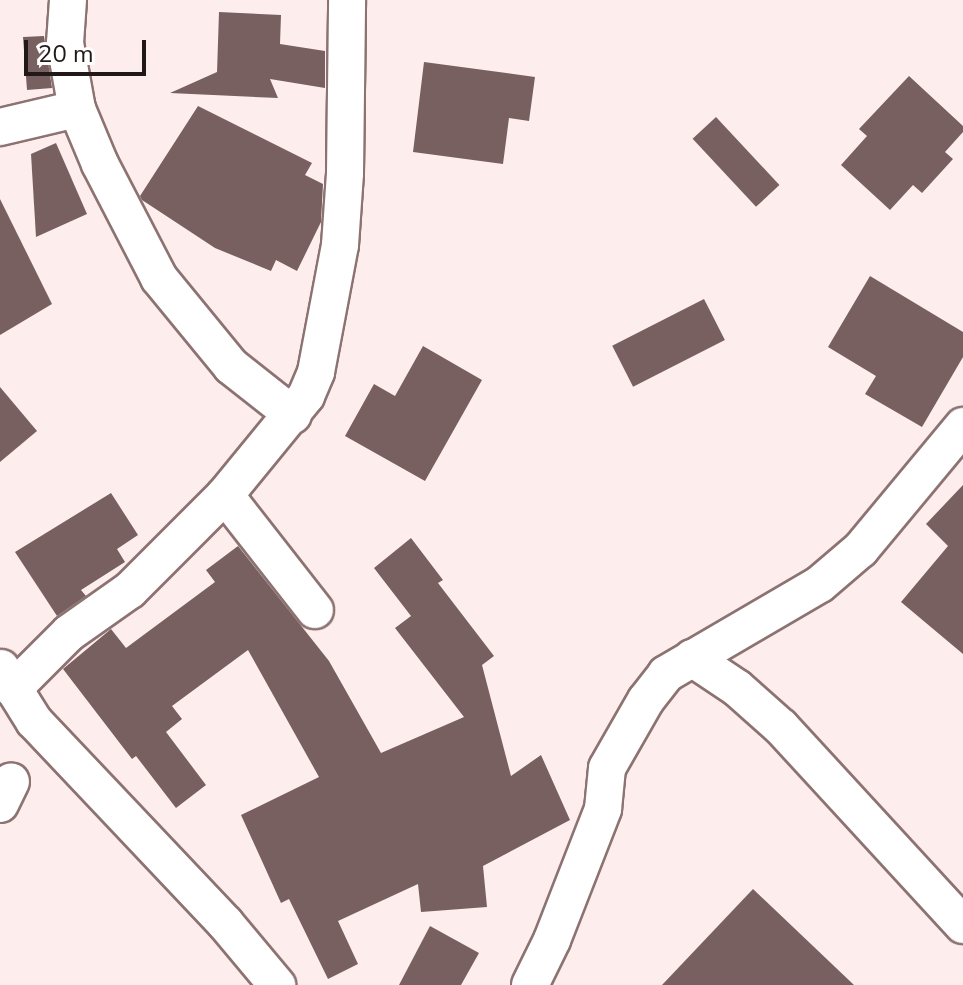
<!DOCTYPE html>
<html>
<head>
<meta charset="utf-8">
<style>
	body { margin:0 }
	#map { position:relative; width:963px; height:985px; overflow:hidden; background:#feeded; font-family:"Nunito Sans",sans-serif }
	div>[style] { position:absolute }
	.building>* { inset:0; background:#786060; transform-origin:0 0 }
	.roads { filter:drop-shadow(2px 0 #8c7372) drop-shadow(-2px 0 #8c7372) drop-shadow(0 2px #8c7372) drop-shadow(0 -2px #8c7372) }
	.street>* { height:36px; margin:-18px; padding:0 18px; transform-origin:18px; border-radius:18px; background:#fff }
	span { translate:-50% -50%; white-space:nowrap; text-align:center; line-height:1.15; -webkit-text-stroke:8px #fff; paint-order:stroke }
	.scale { position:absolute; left:24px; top:40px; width:122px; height:36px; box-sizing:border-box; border:4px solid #221818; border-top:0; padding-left:10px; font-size:24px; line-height:28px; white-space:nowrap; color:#221818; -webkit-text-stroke:6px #fff; paint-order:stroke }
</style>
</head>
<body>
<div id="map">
	<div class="building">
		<div style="clip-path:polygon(219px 12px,281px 15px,280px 44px,325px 51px,325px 88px,270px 79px,278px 98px,170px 93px,217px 72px)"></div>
		<div style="clip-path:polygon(44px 36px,52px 88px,27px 90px,23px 37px)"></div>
		<div style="clip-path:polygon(424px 62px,535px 77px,529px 121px,509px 118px,503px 164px,413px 152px)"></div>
		<div style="clip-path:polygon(909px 76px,963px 126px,963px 132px,945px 152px,953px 159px,922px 193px,913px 185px,890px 210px,841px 165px,867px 136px,859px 129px)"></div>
		<div style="clip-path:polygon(198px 106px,312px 163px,305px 175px,323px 184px,321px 222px,297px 271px,276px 260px,271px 271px,215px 248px,142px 200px,140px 196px)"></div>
		<div style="left:716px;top:117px;width:93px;height:32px;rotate:47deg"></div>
		<div style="clip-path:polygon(56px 143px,87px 214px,36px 237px,31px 154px)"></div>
		<div style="clip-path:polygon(0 199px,52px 304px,0 335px)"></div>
		<div style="clip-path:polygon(870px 276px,963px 332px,963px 357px,922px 427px,865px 394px,876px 376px,828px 347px)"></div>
		<div style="left:704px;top:299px;width:46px;height:103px;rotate:63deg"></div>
		<div style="clip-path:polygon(423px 346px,482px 380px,425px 481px,345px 436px,374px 384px,395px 396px)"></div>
		<div style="clip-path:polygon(0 387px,37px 431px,0 462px)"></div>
		<div style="clip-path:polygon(963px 485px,963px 654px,901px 602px,948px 546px,926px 524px)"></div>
		<div style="clip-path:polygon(111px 493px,138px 535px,117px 549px,125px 562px,81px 590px,86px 596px,57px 616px,15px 552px)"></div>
		<div style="clip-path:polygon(411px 538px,443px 580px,438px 583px,494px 656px,482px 665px,511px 776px,541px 755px,570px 820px,483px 866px,487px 907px,421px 912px,418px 884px,338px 921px,358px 964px,328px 979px,289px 899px,281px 903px,241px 815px,319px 777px,248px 650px,172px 706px,182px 719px,166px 732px,206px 785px,176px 808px,136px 756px,132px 759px,63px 669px,111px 629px,126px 648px,215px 582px,206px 570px,238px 546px,329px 661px,381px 753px,464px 717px,395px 628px,411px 616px,374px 568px)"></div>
		<div style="clip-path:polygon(753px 889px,854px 985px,662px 985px)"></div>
		<div style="clip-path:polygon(430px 926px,479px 953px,461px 985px,399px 985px)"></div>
	</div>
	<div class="roads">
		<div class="street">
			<div style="left:68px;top:0;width:43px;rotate:94deg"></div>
			<div style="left:65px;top:43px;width:67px;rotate:79.7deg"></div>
			<div style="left:77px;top:109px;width:60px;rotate:67.3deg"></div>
			<div style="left:100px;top:164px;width:128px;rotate:62.6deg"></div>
			<div style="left:159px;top:278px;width:114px;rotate:50.7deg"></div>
			<div style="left:231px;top:366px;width:79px;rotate:38.3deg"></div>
			<div style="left:0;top:127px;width:79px;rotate:-13.2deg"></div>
			<div style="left:225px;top:495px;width:146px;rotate:52deg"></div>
			<div style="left:692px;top:658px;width:54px;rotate:33.7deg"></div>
			<div style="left:737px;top:688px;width:59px;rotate:41.6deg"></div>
			<div style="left:781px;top:727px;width:269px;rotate:47.4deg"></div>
			<div style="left:1px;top:668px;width:62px;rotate:58.1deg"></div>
			<div style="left:34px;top:721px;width:279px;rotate:46.6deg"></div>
			<div style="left:226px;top:924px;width:80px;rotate:50.1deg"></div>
			<div style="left:13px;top:689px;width:79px;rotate:-45deg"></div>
			<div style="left:69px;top:633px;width:75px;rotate:-35.2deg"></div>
			<div style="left:130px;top:590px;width:134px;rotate:-45deg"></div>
			<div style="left:225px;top:495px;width:128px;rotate:-50.7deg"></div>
			<div style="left:306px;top:396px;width:26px;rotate:-67deg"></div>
			<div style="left:316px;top:372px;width:129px;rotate:-79.3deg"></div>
			<div style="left:340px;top:245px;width:72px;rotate:-86deg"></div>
			<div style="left:345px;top:173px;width:173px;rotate:-89.3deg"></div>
			<div style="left:0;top:804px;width:25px;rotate:-64deg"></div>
			<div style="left:530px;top:985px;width:50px;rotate:-63.9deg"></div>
			<div style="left:552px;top:940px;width:141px;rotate:-68.7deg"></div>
			<div style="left:603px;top:809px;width:41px;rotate:-84.4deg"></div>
			<div style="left:607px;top:768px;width:78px;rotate:-60.2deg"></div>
			<div style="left:646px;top:700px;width:33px;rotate:-52deg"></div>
			<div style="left:666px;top:674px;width:178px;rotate:-30.3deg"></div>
			<div style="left:820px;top:584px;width:54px;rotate:-40.5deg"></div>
			<div style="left:861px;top:549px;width:160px;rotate:-50.3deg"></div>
		</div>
	</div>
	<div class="scale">20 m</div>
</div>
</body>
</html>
